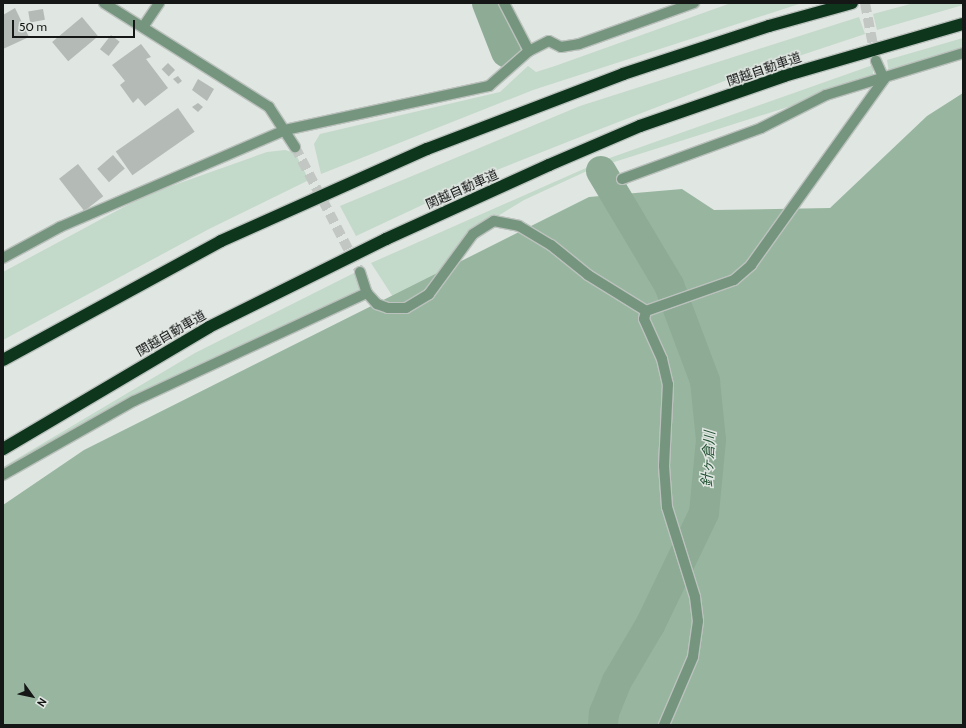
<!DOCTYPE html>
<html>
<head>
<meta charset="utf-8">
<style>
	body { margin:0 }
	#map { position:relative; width:966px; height:728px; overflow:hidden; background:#e0e6e2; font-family:Cabin,"Noto Sans JP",sans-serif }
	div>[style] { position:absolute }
	.green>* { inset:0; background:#c3d9c9 }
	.forest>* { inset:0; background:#98b69f }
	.river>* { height:30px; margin:-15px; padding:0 15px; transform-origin:15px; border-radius:15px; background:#8eac95 }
	.building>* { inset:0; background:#b4bab5; transform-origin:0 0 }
	.street-tunnel>* { height:10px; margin-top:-5px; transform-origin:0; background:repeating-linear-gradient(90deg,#c2c7c3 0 10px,transparent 0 15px) }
	.roads { filter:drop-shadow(1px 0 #bbc1bd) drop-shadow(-1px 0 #bbc1bd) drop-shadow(0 1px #bbc1bd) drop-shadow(0 -1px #bbc1bd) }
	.street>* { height:10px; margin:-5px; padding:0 5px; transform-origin:5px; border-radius:5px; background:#76957e }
	.highway>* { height:12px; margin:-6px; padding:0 6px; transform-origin:6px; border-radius:6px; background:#0d361d }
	span { translate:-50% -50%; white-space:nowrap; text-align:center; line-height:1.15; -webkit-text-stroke:3px #e0e6e2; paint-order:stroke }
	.street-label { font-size:13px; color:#151716 }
	.water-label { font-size:14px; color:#215232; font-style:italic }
	.frame { position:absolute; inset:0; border:4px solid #151716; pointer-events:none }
	.north { position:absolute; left:12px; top:676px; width:40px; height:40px; -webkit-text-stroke:3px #e0e6e2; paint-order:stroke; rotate:123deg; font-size:11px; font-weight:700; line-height:16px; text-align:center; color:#151716 }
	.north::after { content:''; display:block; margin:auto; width:14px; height:18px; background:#151716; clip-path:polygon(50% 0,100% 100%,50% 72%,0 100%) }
	.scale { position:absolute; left:12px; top:20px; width:123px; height:18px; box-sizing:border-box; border:2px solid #151716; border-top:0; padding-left:5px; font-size:12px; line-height:14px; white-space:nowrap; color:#151716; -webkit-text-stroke:3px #e0e6e2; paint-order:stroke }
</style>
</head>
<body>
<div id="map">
	<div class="green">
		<div style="clip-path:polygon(731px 3px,802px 3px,533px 90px,321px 174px,314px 144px,320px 134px,500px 92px,528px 66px,536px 72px,555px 66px)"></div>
		<div style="clip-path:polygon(914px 3px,963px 3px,963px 5px,877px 30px,873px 14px)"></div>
		<div style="clip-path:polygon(859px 17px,865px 34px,727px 80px,590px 133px,497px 170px,356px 236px,340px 206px,580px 106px)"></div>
		<div style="clip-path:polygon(963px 38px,963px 52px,889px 72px,887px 60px)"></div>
		<div style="clip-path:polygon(873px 65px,873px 80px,589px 170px,524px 200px,472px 232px,443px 272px,397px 303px,371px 263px,604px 160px)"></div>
		<div style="clip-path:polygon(285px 150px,295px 153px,309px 180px,209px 229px,3px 340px,3px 272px,146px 195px,267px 152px)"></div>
		<div style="clip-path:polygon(356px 272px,362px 292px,133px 399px,3px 473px,3px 467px,195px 353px)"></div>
	</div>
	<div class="forest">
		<div style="clip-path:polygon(963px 93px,963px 725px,3px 725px,3px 505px,84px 450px,589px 197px,682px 189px,714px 210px,830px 208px,927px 116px)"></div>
	</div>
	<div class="river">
		<div style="left:487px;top:3px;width:53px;rotate:68.8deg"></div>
		<div style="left:601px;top:171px;width:133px;rotate:59.2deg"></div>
		<div style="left:669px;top:285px;width:103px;rotate:69.4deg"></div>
		<div style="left:705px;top:381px;width:59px;rotate:84.2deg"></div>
		<div style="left:711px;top:440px;width:73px;rotate:95.5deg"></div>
		<div style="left:704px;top:513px;width:124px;rotate:115.7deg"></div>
		<div style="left:650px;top:625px;width:65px;rotate:120.5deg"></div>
		<div style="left:617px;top:681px;width:35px;rotate:112deg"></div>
		<div style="left:604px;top:713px;width:12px;rotate:95deg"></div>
	</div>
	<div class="building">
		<div style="clip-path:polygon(15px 8px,29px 37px,3px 49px,3px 15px)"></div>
		<div style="left:43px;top:9px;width:11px;height:15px;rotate:80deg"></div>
		<div style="left:82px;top:17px;width:25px;height:39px;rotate:50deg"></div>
		<div style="left:111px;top:35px;width:11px;height:18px;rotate:38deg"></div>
		<div style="clip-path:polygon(141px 44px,151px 57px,146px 59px,168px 88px,145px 106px,138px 98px,133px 103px,120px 85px,125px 81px,112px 65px)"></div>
		<div style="left:168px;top:63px;width:10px;height:9px;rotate:45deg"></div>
		<div style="clip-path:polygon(178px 76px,182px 81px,178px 84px,173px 79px)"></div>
		<div style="clip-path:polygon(198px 79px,214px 89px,207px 101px,192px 90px)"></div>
		<div style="clip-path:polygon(198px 103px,203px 107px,198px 112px,192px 107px)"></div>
		<div style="left:178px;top:108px;width:29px;height:76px;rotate:55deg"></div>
		<div style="left:113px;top:155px;width:18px;height:21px;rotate:49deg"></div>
		<div style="left:78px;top:164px;width:41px;height:24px;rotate:52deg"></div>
	</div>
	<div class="street-tunnel">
		<div style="left:865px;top:3px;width:59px;rotate:79.3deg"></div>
		<div style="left:295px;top:147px;width:141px;rotate:62.5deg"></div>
	</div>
	<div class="roads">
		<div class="street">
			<div style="left:104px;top:3px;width:195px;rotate:32.2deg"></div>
			<div style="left:269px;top:107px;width:48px;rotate:57deg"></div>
			<div style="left:504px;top:3px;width:54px;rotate:62.5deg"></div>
			<div style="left:143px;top:27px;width:29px;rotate:-56deg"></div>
			<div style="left:622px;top:179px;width:148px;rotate:-20.1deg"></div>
			<div style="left:761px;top:128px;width:73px;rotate:-26.9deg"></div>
			<div style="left:826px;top:95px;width:143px;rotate:-17deg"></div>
			<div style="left:3px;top:258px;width:65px;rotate:-28.5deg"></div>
			<div style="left:60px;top:227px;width:245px;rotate:-23.3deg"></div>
			<div style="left:285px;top:130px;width:209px;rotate:-12.2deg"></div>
			<div style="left:489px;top:86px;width:53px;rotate:-41.2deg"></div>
			<div style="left:529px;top:51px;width:22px;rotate:-27deg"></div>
			<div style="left:549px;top:41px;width:13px;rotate:27deg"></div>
			<div style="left:561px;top:47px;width:18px;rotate:-9deg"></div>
			<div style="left:579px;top:44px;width:122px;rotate:-19.6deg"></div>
			<div style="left:360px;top:272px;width:22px;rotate:72deg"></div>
			<div style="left:367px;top:293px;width:15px;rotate:48deg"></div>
			<div style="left:377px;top:304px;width:12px;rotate:20deg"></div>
			<div style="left:388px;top:308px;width:18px"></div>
			<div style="left:406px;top:308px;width:27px;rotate:-31deg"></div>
			<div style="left:429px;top:294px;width:74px;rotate:-53.7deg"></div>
			<div style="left:473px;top:234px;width:25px;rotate:-32deg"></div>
			<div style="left:494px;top:221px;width:25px;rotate:11deg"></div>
			<div style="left:519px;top:226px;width:37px;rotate:31deg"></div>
			<div style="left:551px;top:245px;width:48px;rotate:39deg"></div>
			<div style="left:588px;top:275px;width:68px;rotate:31.8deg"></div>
			<div style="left:646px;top:311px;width:8px;rotate:104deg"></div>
			<div style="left:644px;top:319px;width:44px;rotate:65.8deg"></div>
			<div style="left:662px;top:359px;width:26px;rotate:77deg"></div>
			<div style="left:668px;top:384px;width:82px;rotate:92.8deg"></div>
			<div style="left:664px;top:466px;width:41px;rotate:85.8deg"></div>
			<div style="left:667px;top:507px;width:94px;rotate:72.7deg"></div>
			<div style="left:695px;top:597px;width:24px;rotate:83deg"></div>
			<div style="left:698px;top:621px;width:36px;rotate:98deg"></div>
			<div style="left:693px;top:657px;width:74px;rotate:113.1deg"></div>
			<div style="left:646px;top:311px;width:93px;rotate:-19.4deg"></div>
			<div style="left:734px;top:280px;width:23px;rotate:-41deg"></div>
			<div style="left:751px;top:265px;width:229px;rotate:-54.4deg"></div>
			<div style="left:884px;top:79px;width:20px;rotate:-114deg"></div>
			<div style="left:3px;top:475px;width:150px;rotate:-29.5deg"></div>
			<div style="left:134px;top:401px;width:257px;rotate:-24.9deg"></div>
		</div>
		<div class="highway">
			<div style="left:3px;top:360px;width:248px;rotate:-28.6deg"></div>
			<div style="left:221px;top:241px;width:226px;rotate:-24.1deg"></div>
			<div style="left:427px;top:149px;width:210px;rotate:-20.9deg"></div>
			<div style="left:623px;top:74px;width:154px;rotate:-18.2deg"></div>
			<div style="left:769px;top:26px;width:86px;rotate:-15.5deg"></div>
			<div style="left:3px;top:449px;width:239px;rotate:-30.6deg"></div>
			<div style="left:209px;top:327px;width:198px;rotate:-26.4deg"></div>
			<div style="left:386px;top:239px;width:179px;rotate:-24.4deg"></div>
			<div style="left:549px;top:165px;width:99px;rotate:-23.2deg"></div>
			<div style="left:640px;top:126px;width:152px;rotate:-19.1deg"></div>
			<div style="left:784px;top:76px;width:186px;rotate:-16.2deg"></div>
		</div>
	</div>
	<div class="street-label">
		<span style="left:764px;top:69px;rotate:-19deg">関越自動車道</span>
		<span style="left:462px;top:189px;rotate:-24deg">関越自動車道</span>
		<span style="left:171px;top:333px;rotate:-30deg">関越自動車道</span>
	</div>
	<div class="water-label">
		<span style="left:708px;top:459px;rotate:-87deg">針ヶ倉川</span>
	</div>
	<div class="frame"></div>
	<div class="north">N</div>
	<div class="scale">50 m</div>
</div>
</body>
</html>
